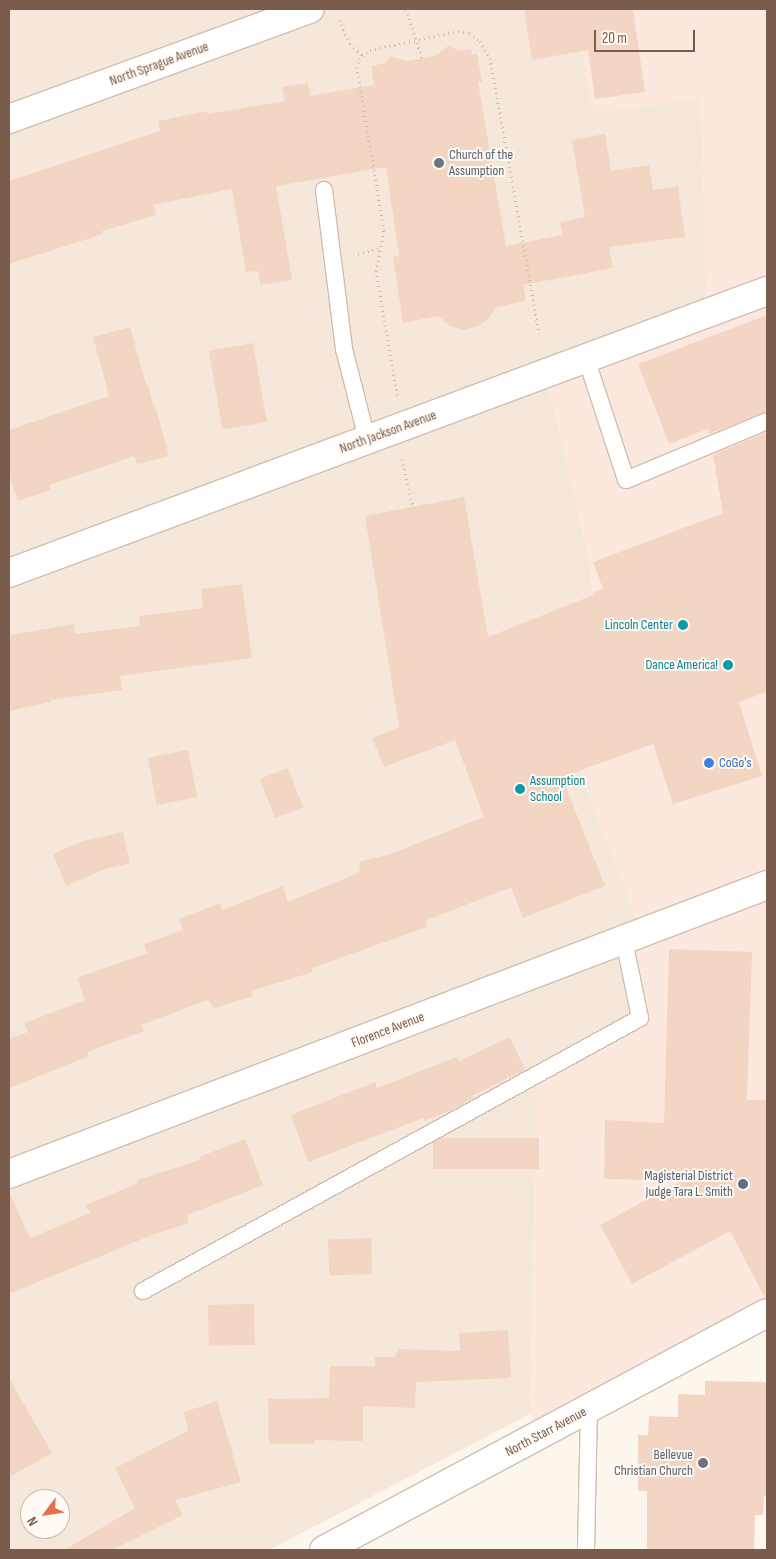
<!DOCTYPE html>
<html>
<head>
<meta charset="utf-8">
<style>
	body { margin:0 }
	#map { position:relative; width:776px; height:1559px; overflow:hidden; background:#fdf6ec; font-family:"Sofia Sans Condensed",sans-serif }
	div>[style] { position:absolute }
	.residential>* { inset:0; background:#f5e8da }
	.commercial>* { inset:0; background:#fde8e0 }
	.building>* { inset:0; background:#f3d5c3; transform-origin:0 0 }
	.path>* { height:3px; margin-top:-1.5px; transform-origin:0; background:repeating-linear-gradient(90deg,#d9b8a5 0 1px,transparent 0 5px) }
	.roads { filter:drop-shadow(1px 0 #d1beb0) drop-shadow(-1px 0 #d1beb0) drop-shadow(0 1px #d1beb0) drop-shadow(0 -1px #d1beb0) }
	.lane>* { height:16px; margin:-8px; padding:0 8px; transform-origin:8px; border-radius:8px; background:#fff }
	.street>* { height:28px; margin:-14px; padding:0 14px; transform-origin:14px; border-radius:14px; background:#fff }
	.secondary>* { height:28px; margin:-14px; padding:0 14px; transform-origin:14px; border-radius:14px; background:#fff }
	.dots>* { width:14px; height:14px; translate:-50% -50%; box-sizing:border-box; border:2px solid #fffaf3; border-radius:50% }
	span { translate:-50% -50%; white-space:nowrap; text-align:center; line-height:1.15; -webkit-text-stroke:4px #fffaf3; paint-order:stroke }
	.street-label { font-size:14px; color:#7a5c4d }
	.worship-label { font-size:14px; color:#5b616d }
	.left { translate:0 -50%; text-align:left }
	.right { translate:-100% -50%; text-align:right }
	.culture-label { font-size:14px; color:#0d838f }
	.shop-label { font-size:14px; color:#366cbe }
	.service-label { font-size:14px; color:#4e5e75 }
	.frame { position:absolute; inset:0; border:10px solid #7a5c4d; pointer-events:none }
	.north { position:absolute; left:20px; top:1489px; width:50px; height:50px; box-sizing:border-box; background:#fffaf3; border:1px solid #cabbb1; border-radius:50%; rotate:239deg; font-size:14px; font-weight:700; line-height:20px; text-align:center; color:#7a5c4d }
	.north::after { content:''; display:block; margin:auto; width:18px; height:22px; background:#e76f51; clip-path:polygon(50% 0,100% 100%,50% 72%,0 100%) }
	.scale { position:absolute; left:594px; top:30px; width:101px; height:22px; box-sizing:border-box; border:2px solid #7a5c4d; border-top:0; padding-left:6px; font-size:15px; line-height:18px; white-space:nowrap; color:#7a5c4d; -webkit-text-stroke:4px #fffaf3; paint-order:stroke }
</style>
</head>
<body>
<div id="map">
	<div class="residential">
		<div style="clip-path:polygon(evenodd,9px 9px,576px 9px,593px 113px,701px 98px,707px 313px,546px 374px,590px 563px,594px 613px,538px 662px,642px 933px,640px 1018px,537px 1075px,530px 1414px,269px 1550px,9px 1550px,9px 9px,30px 1499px,60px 1499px,60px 1529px,30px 1529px,30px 1499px)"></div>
	</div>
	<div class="commercial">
		<div style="clip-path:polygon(576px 9px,767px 9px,767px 1313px,539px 1435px,530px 1414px,537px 1075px,639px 1018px,624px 940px,642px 933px,538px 662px,594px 613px,590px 563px,546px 374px,707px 313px,701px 98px,592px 113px)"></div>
	</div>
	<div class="building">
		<div style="clip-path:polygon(524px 9px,633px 9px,645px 92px,595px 99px,588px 50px,532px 60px)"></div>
		<div style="clip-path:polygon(448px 46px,460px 51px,471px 49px,472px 55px,477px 54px,482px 82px,478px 82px,506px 246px,563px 235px,560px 222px,585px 217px,572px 140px,605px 134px,611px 171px,649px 165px,653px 190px,678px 186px,685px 237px,609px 247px,613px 268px,523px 285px,526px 301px,496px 307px,488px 319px,478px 326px,463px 330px,450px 326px,438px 316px,403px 323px,393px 257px,399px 255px,386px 167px,276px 186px,292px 280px,260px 285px,258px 271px,246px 272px,232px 189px,153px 205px,156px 215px,102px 231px,103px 234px,9px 264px,9px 181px,160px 131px,158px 121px,207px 111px,207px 114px,285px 101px,282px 87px,308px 83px,310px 96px,374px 85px,371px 66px,386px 63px,390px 56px,406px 61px,435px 56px)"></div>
		<div style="clip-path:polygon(767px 315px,767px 411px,709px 434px,708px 429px,669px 444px,638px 364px)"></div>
		<div style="clip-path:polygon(130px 327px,146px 385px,148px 384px,153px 405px,155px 405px,169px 456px,137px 464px,134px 456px,49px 485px,51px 490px,18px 501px,9px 473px,9px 430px,109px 396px,93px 337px)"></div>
		<div style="left:253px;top:343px;width:80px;height:45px;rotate:80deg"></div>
		<div style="clip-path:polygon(767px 432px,767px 692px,739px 702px,762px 776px,673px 804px,653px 744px,562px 777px,605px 886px,523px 918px,511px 887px,425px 921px,427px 927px,312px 968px,313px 972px,251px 991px,253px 996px,214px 1008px,208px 1000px,141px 1025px,144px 1031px,87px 1052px,89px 1056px,9px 1088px,9px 1039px,28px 1032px,25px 1023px,85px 1000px,77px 978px,147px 953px,144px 944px,183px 930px,179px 919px,220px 903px,222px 910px,283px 886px,288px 902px,360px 872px,359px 862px,390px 854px,484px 817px,455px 740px,384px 767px,372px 738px,399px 727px,365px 516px,464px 497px,488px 637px,593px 595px,592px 593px,603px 589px,593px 562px,723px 513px,713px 455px)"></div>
		<div style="clip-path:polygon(242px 584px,252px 658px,120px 676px,122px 690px,50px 700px,51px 702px,9px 711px,9px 635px,74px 624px,75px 634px,140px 626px,139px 616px,203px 608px,201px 589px)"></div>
		<div style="left:188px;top:750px;width:48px;height:41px;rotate:79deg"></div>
		<div style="left:288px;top:768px;width:42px;height:30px;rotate:69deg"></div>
		<div style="clip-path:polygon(123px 832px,130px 863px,105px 869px,66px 886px,53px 854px,83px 841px)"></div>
		<div style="clip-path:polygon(669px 949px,752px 952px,747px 1100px,767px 1100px,767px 1297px,765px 1298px,730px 1231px,632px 1284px,600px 1225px,681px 1181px,604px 1179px,605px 1120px,664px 1123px)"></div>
		<div style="clip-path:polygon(510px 1037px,525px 1070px,472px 1096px,473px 1098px,451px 1110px,424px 1121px,423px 1118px,308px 1162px,291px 1115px,375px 1082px,377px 1088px,457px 1057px,459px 1061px)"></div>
		<div style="left:539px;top:1138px;width:31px;height:106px;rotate:90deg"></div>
		<div style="clip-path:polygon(245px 1139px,263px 1185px,187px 1215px,189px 1223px,152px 1235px,9px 1294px,9px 1192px,30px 1238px,90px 1213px,86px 1205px,138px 1183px,137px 1180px,200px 1160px,199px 1157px)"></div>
		<div style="left:371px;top:1238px;width:36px;height:43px;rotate:88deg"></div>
		<div style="left:254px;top:1304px;width:41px;height:46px;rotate:89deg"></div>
		<div style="clip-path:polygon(508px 1330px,511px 1378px,416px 1382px,415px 1408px,363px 1406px,363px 1441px,315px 1440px,315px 1444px,269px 1444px,268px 1399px,329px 1398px,330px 1366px,375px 1366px,375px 1357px,395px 1357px,399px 1349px,460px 1351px,459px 1333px)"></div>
		<div style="clip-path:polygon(9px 1378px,52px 1453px,9px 1477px)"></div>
		<div style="clip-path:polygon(705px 1381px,767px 1382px,767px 1496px,764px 1496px,763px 1515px,755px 1515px,754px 1550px,647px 1550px,647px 1491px,638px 1491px,638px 1435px,648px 1435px,649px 1416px,678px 1417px,678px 1394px,705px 1395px)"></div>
		<div style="clip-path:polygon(217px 1401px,241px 1482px,175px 1500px,183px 1515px,112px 1550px,64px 1550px,135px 1508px,115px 1468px,188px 1431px,184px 1412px)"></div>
	</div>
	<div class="path">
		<div style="left:406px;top:9px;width:52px;rotate:71.9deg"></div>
		<div style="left:339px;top:20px;width:26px;rotate:65deg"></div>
		<div style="left:350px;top:44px;width:18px;rotate:43deg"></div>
		<div style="left:358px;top:254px;width:23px;rotate:-15deg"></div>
		<div style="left:397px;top:395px;width:126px;rotate:-99.6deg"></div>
		<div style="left:376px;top:271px;width:42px;rotate:-79deg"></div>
		<div style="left:384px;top:230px;width:164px;rotate:-99.5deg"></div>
		<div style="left:357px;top:68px;width:9px;rotate:-77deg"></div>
		<div style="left:359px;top:59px;width:14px;rotate:-39deg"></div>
		<div style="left:370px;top:50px;width:90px;rotate:-12.2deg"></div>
		<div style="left:458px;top:31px;width:12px;rotate:9deg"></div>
		<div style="left:470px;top:33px;width:13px;rotate:39deg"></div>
		<div style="left:480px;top:41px;width:20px;rotate:60deg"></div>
		<div style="left:490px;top:58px;width:280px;rotate:79.9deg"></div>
		<div style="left:402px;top:459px;width:49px;rotate:77.1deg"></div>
	</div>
	<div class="roads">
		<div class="lane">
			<div style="left:324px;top:190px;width:160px;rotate:82.8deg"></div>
			<div style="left:344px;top:349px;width:93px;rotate:75.7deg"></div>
			<div style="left:586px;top:358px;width:128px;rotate:71.8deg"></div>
			<div style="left:626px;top:480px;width:153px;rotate:-22.7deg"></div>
			<div style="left:143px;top:1291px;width:567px;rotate:-28.78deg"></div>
			<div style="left:640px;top:1018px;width:80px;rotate:-101.6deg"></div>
			<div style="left:586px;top:1550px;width:142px;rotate:-88.8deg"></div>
		</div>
		<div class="street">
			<div style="left:9px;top:119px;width:320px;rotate:-20.1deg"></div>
			<div style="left:9px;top:573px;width:809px;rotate:-20.41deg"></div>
			<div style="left:9px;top:1174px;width:811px;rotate:-20.87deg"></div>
		</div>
		<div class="secondary">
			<div style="left:324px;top:1550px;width:502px;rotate:-28.15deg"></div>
		</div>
	</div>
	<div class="dots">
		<div style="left:439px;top:163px;background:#6b7280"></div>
		<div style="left:683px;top:625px;background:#0f9aa8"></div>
		<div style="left:728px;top:665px;background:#0f9aa8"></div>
		<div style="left:709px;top:763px;background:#3f7fe0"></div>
		<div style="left:520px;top:789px;background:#0f9aa8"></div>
		<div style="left:743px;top:1184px;background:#5c6f8a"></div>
		<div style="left:703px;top:1463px;background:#6b7280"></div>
	</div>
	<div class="street-label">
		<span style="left:159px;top:64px;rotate:-20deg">North Sprague Avenue</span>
		<span style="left:388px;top:432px;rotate:-20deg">North Jackson Avenue</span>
		<span style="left:388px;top:1030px;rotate:-21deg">Florence Avenue</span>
		<span style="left:546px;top:1432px;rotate:-28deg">North Starr Avenue</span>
	</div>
	<div class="worship-label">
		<span class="left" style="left:449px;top:163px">Church of the<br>Assumption</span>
		<span class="right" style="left:693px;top:1463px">Bellevue<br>Christian Church</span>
	</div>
	<div class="culture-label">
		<span class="right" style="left:673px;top:625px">Lincoln Center</span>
		<span class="right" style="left:718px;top:665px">Dance America!</span>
		<span class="left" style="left:530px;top:789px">Assumption<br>School</span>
	</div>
	<div class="shop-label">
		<span class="left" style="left:719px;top:763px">CoGo's</span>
	</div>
	<div class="service-label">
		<span class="right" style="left:733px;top:1184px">Magisterial District<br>Judge Tara L. Smith</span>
	</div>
	<div class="frame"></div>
	<div class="north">N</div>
	<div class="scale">20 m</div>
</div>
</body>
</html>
